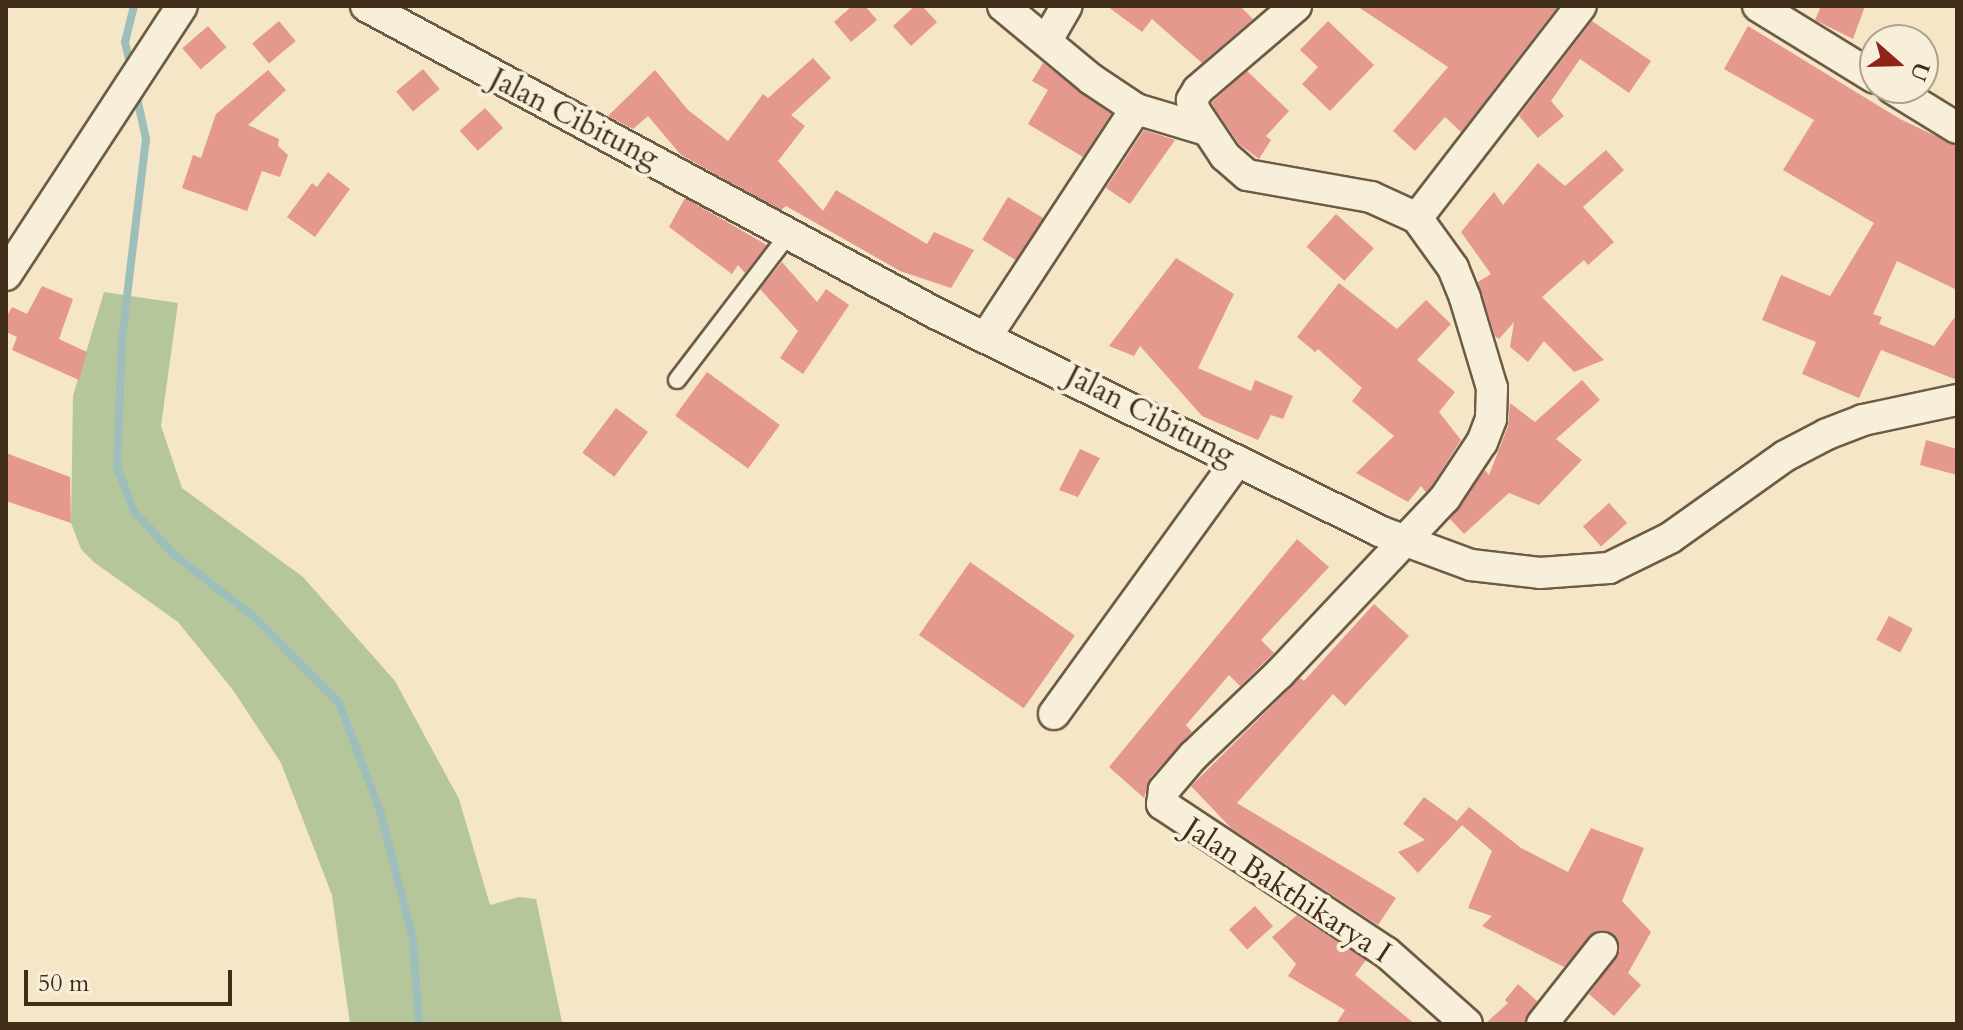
<!DOCTYPE html>
<html>
<head>
<meta charset="utf-8">
<style>
	body { margin:0 }
	#map { position:relative; width:1963px; height:1030px; overflow:hidden; background:#f5e6c8; font-family:Cardo,serif }
	div>[style] { position:absolute }
	.green>* { inset:0; background:#b5c69b }
	.stream>* { height:8px; margin:-4px; padding:0 4px; transform-origin:4px; border-radius:4px; background:#9ebebc }
	.building>* { inset:0; background:#e5988e; transform-origin:0 0 }
	.roads { filter:drop-shadow(2px 0 #6d5c45) drop-shadow(-2px 0 #6d5c45) drop-shadow(0 2px #6d5c45) drop-shadow(0 -2px #6d5c45) }
	.service>* { height:16px; margin:-8px; padding:0 8px; transform-origin:8px; border-radius:8px; background:#f8efdb }
	.minor>* { height:30px; margin:-15px; padding:0 15px; transform-origin:15px; border-radius:15px; background:#f8efdb }
	span { translate:-50% -50%; white-space:nowrap; text-align:center; line-height:1.15; -webkit-text-stroke:8px #f8efdb; paint-order:stroke }
	.street-label { font-size:30px; color:#402e19 }
	.frame { position:absolute; inset:0; border:8px solid #402e19; pointer-events:none }
	.north { position:absolute; left:1859px; top:24px; width:80px; height:80px; box-sizing:border-box; background:#f8efdb; border:2px solid #aea28d; border-radius:50%; rotate:110deg; font-size:22px; font-weight:700; line-height:32px; text-align:center; color:#402e19 }
	.north::after { content:''; display:block; margin:auto; width:28px; height:36px; background:#8f2418; clip-path:polygon(50% 0,100% 100%,50% 72%,0 100%) }
	.scale { position:absolute; left:24px; top:970px; width:208px; height:36px; box-sizing:border-box; border:4px solid #402e19; border-top:0; padding-left:10px; font-size:24px; line-height:28px; white-space:nowrap; color:#402e19; -webkit-text-stroke:6px #f8efdb; paint-order:stroke }
</style>
</head>
<body>
<div id="map">
	<div class="green">
		<div style="clip-path:polygon(104px 292px,178px 303px,161px 426px,182px 488px,303px 577px,395px 681px,459px 799px,490px 905px,519px 897px,536px 899px,562px 1022px,350px 1024px,332px 895px,281px 763px,233px 690px,178px 622px,95px 563px,81px 549px,71px 523px,73px 396px)"></div>
	</div>
	<div class="stream">
		<div style="left:131px;top:68px;width:27px;rotate:-103deg"></div>
		<div style="left:125px;top:42px;width:37px;rotate:-76deg"></div>
		<div style="left:136px;top:93px;width:47px;rotate:77.7deg"></div>
		<div style="left:146px;top:139px;width:200px;rotate:96.9deg"></div>
		<div style="left:122px;top:338px;width:129px;rotate:92.2deg"></div>
		<div style="left:117px;top:467px;width:47px;rotate:68.9deg"></div>
		<div style="left:134px;top:511px;width:58px;rotate:47.8deg"></div>
		<div style="left:173px;top:554px;width:101px;rotate:37.8deg"></div>
		<div style="left:253px;top:616px;width:122px;rotate:45.3deg"></div>
		<div style="left:339px;top:703px;width:116px;rotate:69.2deg"></div>
		<div style="left:380px;top:811px;width:132px;rotate:75.5deg"></div>
		<div style="left:413px;top:939px;width:85px;rotate:86deg"></div>
	</div>
	<div class="building">
		<div style="clip-path:polygon(852px 6px,865px 6px,877px 20px,851px 42px,834px 22px)"></div>
		<div style="clip-path:polygon(915px 6px,922px 6px,937px 22px,911px 46px,893px 26px)"></div>
		<div style="clip-path:polygon(1107px 6px,1240px 6px,1253px 19px,1202px 63px,1152px 19px,1142px 32px)"></div>
		<div style="clip-path:polygon(1357px 6px,1558px 6px,1461px 132px,1445px 117px,1415px 151px,1393px 131px,1448px 67px)"></div>
		<div style="clip-path:polygon(1821px 6px,1865px 6px,1853px 39px,1815px 20px)"></div>
		<div style="left:279px;top:21px;width:26px;height:35px;rotate:50deg"></div>
		<div style="clip-path:polygon(1328px 21px,1374px 65px,1330px 111px,1302px 84px,1318px 67px,1300px 50px)"></div>
		<div style="clip-path:polygon(1592px 21px,1651px 61px,1629px 93px,1580px 59px,1551px 101px,1564px 116px,1538px 138px,1519px 116px)"></div>
		<div style="left:208px;top:26px;width:28px;height:34px;rotate:49deg"></div>
		<div style="clip-path:polygon(1748px 26px,1900px 119px,1957px 146px,1957px 290px,1897px 261px,1873px 314px,1882px 317px,1879px 324px,1934px 346px,1957px 314px,1957px 380px,1881px 350px,1859px 398px,1802px 374px,1816px 342px,1762px 320px,1781px 275px,1830px 296px,1874px 223px,1783px 170px,1814px 120px,1724px 69px)"></div>
		<div style="clip-path:polygon(813px 58px,831px 78px,791px 115px,805px 126px,778px 161px,823px 211px,836px 190px,927px 244px,934px 232px,974px 250px,951px 288px,900px 271px,786px 206px,781px 210px,681px 155px,648px 116px,633px 129px,608px 116px,655px 70px,688px 110px,728px 141px,763px 94px,768px 98px)"></div>
		<div style="clip-path:polygon(1043px 63px,1111px 114px,1083px 157px,1028px 124px,1048px 90px,1032px 81px)"></div>
		<div style="left:423px;top:69px;width:26px;height:35px;rotate:50deg"></div>
		<div style="clip-path:polygon(268px 70px,286px 90px,248px 125px,279px 139px,278px 146px,288px 155px,280px 177px,262px 171px,247px 211px,182px 188px,193px 155px,201px 158px,216px 114px)"></div>
		<div style="clip-path:polygon(1247px 71px,1289px 111px,1266px 136px,1271px 140px,1259px 159px,1239px 144px,1211px 103px)"></div>
		<div style="left:485px;top:108px;width:27px;height:34px;rotate:48deg"></div>
		<div style="clip-path:polygon(1144px 130px,1175px 140px,1130px 204px,1106px 188px)"></div>
		<div style="clip-path:polygon(1606px 150px,1624px 170px,1583px 207px,1614px 242px,1588px 265px,1584px 260px,1542px 297px,1604px 360px,1574px 372px,1544px 341px,1528px 362px,1510px 347px,1514px 322px,1499px 339px,1495px 336px,1478px 282px,1491px 274px,1461px 232px,1494px 192px,1503px 205px,1538px 163px,1565px 186px)"></div>
		<div style="clip-path:polygon(328px 172px,350px 189px,315px 237px,287px 217px,312px 183px,317px 187px)"></div>
		<div style="left:1008px;top:197px;width:41px;height:50px;rotate:31deg"></div>
		<div style="clip-path:polygon(685px 198px,767px 245px,745px 273px,738px 265px,732px 274px,669px 227px)"></div>
		<div style="left:1336px;top:214px;width:51px;height:44px;rotate:42deg"></div>
		<div style="clip-path:polygon(1176px 258px,1234px 294px,1198px 368px,1251px 391px,1255px 380px,1293px 396px,1283px 419px,1271px 415px,1258px 440px,1202px 416px,1140px 346px,1134px 356px,1109px 346px)"></div>
		<div style="clip-path:polygon(782px 262px,817px 302px,826px 289px,849px 305px,803px 374px,780px 358px,798px 331px,760px 289px)"></div>
		<div style="clip-path:polygon(1339px 283px,1397px 329px,1426px 300px,1451px 324px,1417px 360px,1455px 392px,1439px 412px,1461px 440px,1431px 487px,1426px 492px,1421px 486px,1408px 502px,1356px 473px,1394px 436px,1352px 401px,1362px 388px,1318px 349px,1315px 352px,1297px 337px)"></div>
		<div style="clip-path:polygon(42px 286px,73px 299px,59px 339px,87px 352px,79px 380px,12px 350px,17px 337px,6px 332px,6px 318px,12px 307px,27px 314px)"></div>
		<div style="left:707px;top:372px;width:90px;height:54px;rotate:36deg"></div>
		<div style="clip-path:polygon(1582px 380px,1600px 400px,1556px 439px,1582px 460px,1539px 505px,1509px 493px,1464px 534px,1450px 519px,1485px 470px,1489px 475px,1508px 426px,1510px 403px,1535px 422px)"></div>
		<div style="left:616px;top:408px;width:40px;height:56px;rotate:37deg"></div>
		<div style="clip-path:polygon(1926px 440px,1957px 449px,1957px 475px,1920px 465px)"></div>
		<div style="clip-path:polygon(1080px 449px,1100px 458px,1078px 497px,1059px 490px)"></div>
		<div style="clip-path:polygon(6px 453px,70px 477px,71px 523px,6px 501px)"></div>
		<div style="left:1609px;top:503px;width:27px;height:35px;rotate:48deg"></div>
		<div style="clip-path:polygon(1297px 539px,1329px 567px,1261px 640px,1274px 653px,1240px 686px,1229px 675px,1186px 725px,1192px 732px,1150px 778px,1144px 798px,1109px 767px)"></div>
		<div style="left:970px;top:562px;width:128px;height:89px;rotate:35deg"></div>
		<div style="clip-path:polygon(1374px 604px,1409px 636px,1345px 706px,1333px 694px,1237px 803px,1396px 898px,1378px 925px,1231px 828px,1191px 786px,1300px 678px,1304px 681px)"></div>
		<div style="left:1889px;top:616px;width:27px;height:27px;rotate:28deg"></div>
		<div style="clip-path:polygon(1424px 797px,1457px 821px,1469px 807px,1521px 848px,1568px 872px,1591px 828px,1644px 848px,1622px 901px,1651px 932px,1628px 973px,1641px 985px,1614px 1016px,1589px 994px,1620px 951px,1612px 933px,1595px 932px,1564px 967px,1482px 926px,1492px 916px,1468px 908px,1492px 851px,1462px 825px,1418px 873px,1398px 852px,1425px 840px,1403px 824px)"></div>
		<div style="left:1255px;top:906px;width:27px;height:35px;rotate:48deg"></div>
		<div style="clip-path:polygon(1297px 915px,1366px 960px,1355px 975px,1415px 1024px,1336px 1024px,1345px 1010px,1288px 976px,1296px 964px,1272px 937px)"></div>
		<div style="clip-path:polygon(1518px 984px,1537px 1001px,1524px 1024px,1485px 1024px,1508px 1003px,1505px 1000px)"></div>
	</div>
	<div class="roads">
		<div class="service">
			<div style="left:677px;top:380px;width:183px;rotate:-52.6deg"></div>
		</div>
		<div class="minor">
			<div style="left:366px;top:6px;width:649px;rotate:28.34deg"></div>
			<div style="left:937px;top:314px;width:492px;rotate:26.1deg"></div>
			<div style="left:1379px;top:531px;width:98px;rotate:20.3deg"></div>
			<div style="left:1471px;top:565px;width:69px;rotate:6.6deg"></div>
			<div style="left:1540px;top:573px;width:69px;rotate:-4.1deg"></div>
			<div style="left:1609px;top:568px;width:68px;rotate:-26.2deg"></div>
			<div style="left:1670px;top:538px;width:141px;rotate:-35.5deg"></div>
			<div style="left:1785px;top:456px;width:47px;rotate:-27.6deg"></div>
			<div style="left:1827px;top:434px;width:39px;rotate:-21deg"></div>
			<div style="left:1863px;top:420px;width:96px;rotate:-12deg"></div>
			<div style="left:1003px;top:6px;width:114px;rotate:39.7deg"></div>
			<div style="left:1091px;top:79px;width:54px;rotate:33.7deg"></div>
			<div style="left:1136px;top:109px;width:73px;rotate:16.7deg"></div>
			<div style="left:1296px;top:6px;width:129px;rotate:139.4deg"></div>
			<div style="left:1198px;top:90px;width:12px;rotate:121deg"></div>
			<div style="left:1192px;top:100px;width:11px;rotate:75deg"></div>
			<div style="left:1195px;top:111px;width:54px;rotate:56.3deg"></div>
			<div style="left:1225px;top:156px;width:29px;rotate:41deg"></div>
			<div style="left:1247px;top:175px;width:126px;rotate:10.1deg"></div>
			<div style="left:1371px;top:197px;width:51px;rotate:24.5deg"></div>
			<div style="left:1417px;top:218px;width:62px;rotate:54.2deg"></div>
			<div style="left:1453px;top:268px;width:32px;rotate:68deg"></div>
			<div style="left:1465px;top:298px;width:94px;rotate:73.3deg"></div>
			<div style="left:1492px;top:388px;width:31px;rotate:92deg"></div>
			<div style="left:1491px;top:419px;width:25px;rotate:111deg"></div>
			<div style="left:1482px;top:442px;width:67px;rotate:123.5deg"></div>
			<div style="left:1445px;top:498px;width:241px;rotate:133.3deg"></div>
			<div style="left:1280px;top:673px;width:120px;rotate:136.3deg"></div>
			<div style="left:1193px;top:756px;width:45px;rotate:130.5deg"></div>
			<div style="left:1164px;top:790px;width:14px;rotate:98deg"></div>
			<div style="left:1162px;top:804px;width:268px;rotate:33.5deg"></div>
			<div style="left:1386px;top:952px;width:108px;rotate:41.6deg"></div>
			<div style="left:1758px;top:6px;width:137px;rotate:31.6deg"></div>
			<div style="left:1047px;top:40px;width:39px;rotate:-60deg"></div>
			<div style="left:1892px;top:88px;width:76px;rotate:31.6deg"></div>
			<div style="left:1417px;top:218px;width:268px;rotate:-52.3deg"></div>
			<div style="left:6px;top:275px;width:321px;rotate:-56.8deg"></div>
			<div style="left:986px;top:337px;width:273px;rotate:-56.7deg"></div>
			<div style="left:1054px;top:714px;width:312px;rotate:-54.1deg"></div>
			<div style="left:1542px;top:1024px;width:97px;rotate:-51.7deg"></div>
		</div>
	</div>
	<div class="street-label">
		<span style="left:574px;top:119px;rotate:27deg">Jalan Cibitung</span>
		<span style="left:1150px;top:416px;rotate:27deg">Jalan Cibitung</span>
		<span style="left:1287px;top:891px;rotate:33deg">Jalan Bakthikarya I</span>
	</div>
	<div class="frame"></div>
	<div class="north">U</div>
	<div class="scale">50 m</div>
</div>
</body>
</html>
